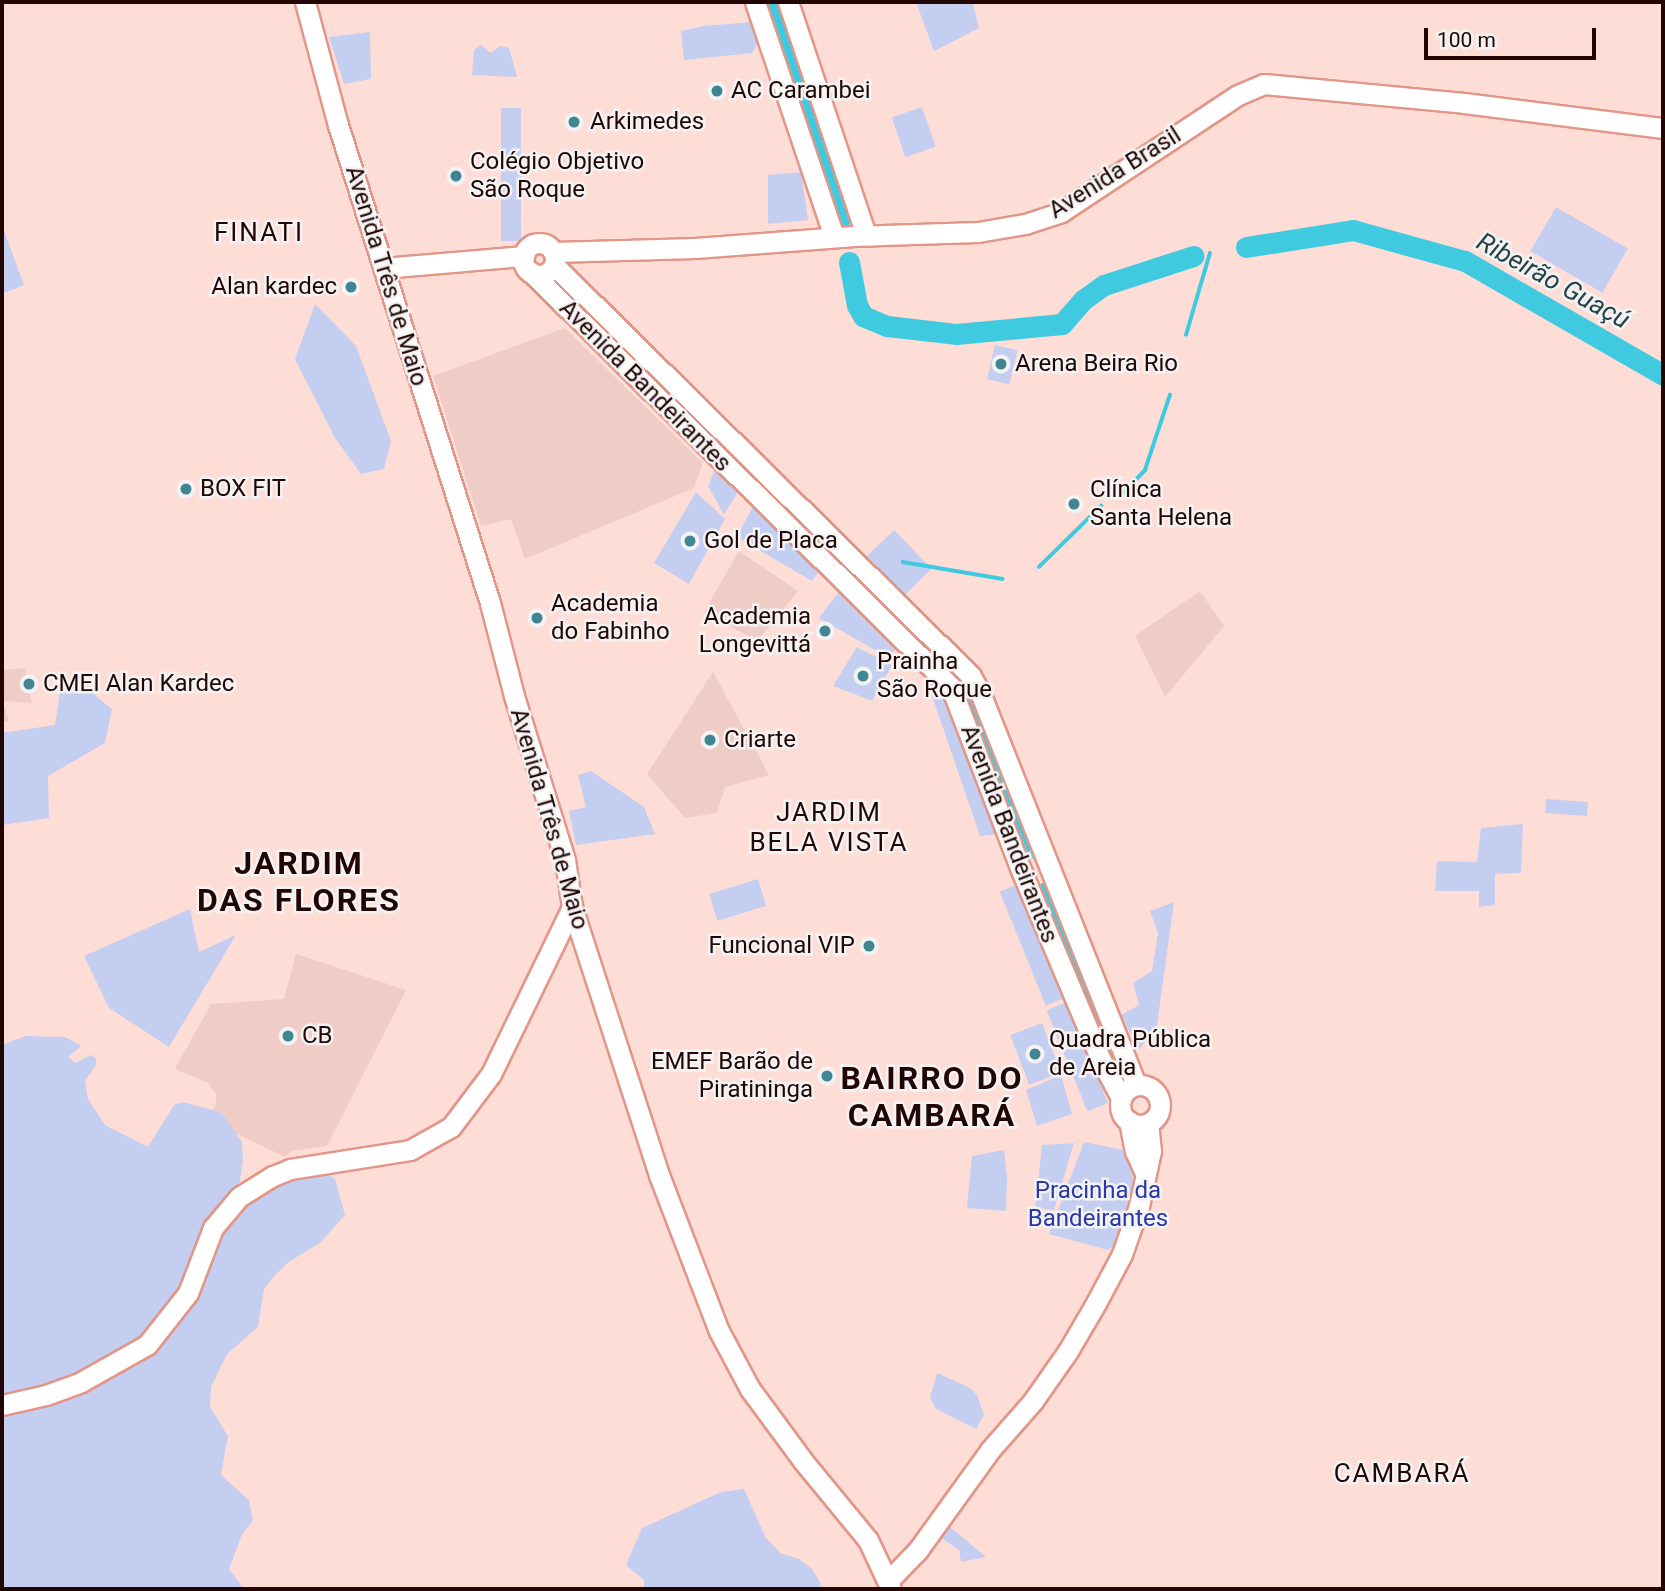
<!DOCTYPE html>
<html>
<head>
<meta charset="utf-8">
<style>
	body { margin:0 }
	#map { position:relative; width:1665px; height:1591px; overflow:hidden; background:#ffddd7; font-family:Roboto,sans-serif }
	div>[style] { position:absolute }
	.built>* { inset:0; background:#efccc5 }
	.green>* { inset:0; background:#c3cef1; transform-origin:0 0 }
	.stream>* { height:3.5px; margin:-1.75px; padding:0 1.75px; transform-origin:1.75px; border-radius:1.75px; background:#3fcae0 }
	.river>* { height:21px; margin:-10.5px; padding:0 10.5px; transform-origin:10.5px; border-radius:10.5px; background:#3fcae0 }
	.roads { filter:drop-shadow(2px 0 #e29688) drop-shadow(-2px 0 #e29688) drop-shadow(0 2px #e29688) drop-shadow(0 -2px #e29688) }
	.secondary>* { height:19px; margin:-9.5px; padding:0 9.5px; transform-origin:9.5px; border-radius:9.5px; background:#fff }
	.secondary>.ring { margin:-9.5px; padding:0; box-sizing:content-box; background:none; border:19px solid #fff; border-radius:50% }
	.dots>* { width:19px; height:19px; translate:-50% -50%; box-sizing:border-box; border:4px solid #f3f3f3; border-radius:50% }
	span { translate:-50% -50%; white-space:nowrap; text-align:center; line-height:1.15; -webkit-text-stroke:5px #f3f3f3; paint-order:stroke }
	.poi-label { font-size:24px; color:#210604 }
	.left { translate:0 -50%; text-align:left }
	.right { translate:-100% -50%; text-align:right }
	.street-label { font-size:24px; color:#210604 }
	.park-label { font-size:24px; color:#2a37a7 }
	.neighbourhood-label { font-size:26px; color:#210604; letter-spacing:2px }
	.water-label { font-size:26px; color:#264248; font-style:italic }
	.district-label { font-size:32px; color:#210604; font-weight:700; letter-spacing:2px }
	.frame { position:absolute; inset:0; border:4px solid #210604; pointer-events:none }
	.scale { position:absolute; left:1424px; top:28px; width:172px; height:32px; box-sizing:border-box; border:4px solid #210604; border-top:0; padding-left:9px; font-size:21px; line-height:24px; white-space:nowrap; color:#210604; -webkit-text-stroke:5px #f3f3f3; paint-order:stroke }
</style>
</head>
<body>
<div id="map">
	<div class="built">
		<div style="clip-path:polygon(565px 328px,703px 463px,694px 488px,525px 559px,511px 519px,481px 526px,433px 376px)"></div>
		<div style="clip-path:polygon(739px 551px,798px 591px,757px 641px,704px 612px)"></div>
		<div style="clip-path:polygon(1200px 591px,1224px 626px,1165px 697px,1135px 636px)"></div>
		<div style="clip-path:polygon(25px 668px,32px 703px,3px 701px,9px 722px,2px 721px,2px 670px)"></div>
		<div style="clip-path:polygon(713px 672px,769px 775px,725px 787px,717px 813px,685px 818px,647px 774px)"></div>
		<div style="clip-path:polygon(296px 954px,406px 990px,327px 1146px,293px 1151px,285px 1157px,208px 1120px,216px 1105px,216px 1094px,208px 1083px,175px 1069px,211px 1004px,284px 999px)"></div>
	</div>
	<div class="green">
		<div style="clip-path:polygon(927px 2px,976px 2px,973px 3px,979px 28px,934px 51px,917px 5px)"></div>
		<div style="clip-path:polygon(752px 22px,758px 43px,752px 53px,684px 60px,681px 31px,704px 26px)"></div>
		<div style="clip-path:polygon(370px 32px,371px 79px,344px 84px,329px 37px)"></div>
		<div style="clip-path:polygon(481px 45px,491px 53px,500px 46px,509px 48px,517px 77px,472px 75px,474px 50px)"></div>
		<div style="left:922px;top:107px;width:42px;height:32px;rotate:71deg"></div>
		<div style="left:501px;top:108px;width:20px;height:133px"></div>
		<div style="clip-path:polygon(801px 172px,808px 220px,768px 224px,768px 175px)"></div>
		<div style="left:1556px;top:207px;width:83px;height:51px;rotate:30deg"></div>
		<div style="clip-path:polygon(4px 231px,24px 285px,2px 294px,2px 232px)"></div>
		<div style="clip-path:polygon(315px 304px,356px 346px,391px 441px,384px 469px,361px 474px,335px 438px,295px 359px)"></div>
		<div style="left:995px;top:345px;width:23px;height:35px;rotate:13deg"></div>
		<div style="clip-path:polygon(716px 467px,739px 490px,724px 515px,708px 486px)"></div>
		<div style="clip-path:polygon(696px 492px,725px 519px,689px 584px,654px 563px)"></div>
		<div style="clip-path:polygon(753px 506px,820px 569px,812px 581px,737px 537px)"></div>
		<div style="left:894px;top:530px;width:54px;height:38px;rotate:46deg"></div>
		<div style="clip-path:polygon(838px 593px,897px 647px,889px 658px,819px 618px)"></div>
		<div style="clip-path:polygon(857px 647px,892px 665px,872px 701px,833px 686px)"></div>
		<div style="clip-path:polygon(932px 676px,943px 694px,998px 834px,980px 836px,928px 684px)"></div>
		<div style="clip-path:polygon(87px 683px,97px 697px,112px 709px,105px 743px,48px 776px,49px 818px,2px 825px,2px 733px,55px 725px,61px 685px)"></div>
		<div style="clip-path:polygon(591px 771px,644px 807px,655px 834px,576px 845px,569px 811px,586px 807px,578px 775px)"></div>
		<div style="left:1588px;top:802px;width:14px;height:42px;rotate:94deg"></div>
		<div style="clip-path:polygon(1523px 824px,1521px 873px,1495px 874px,1495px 905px,1479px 907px,1479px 891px,1435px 891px,1437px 861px,1477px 862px,1481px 828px)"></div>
		<div style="left:758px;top:879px;width:28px;height:51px;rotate:73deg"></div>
		<div style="left:1021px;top:883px;width:123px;height:23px;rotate:68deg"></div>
		<div style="clip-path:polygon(1174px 902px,1157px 1025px,1139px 1050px,1121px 1015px,1139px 1005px,1133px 983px,1152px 971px,1158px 933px,1150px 911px)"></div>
		<div style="clip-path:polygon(190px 909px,199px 952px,236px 935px,169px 1047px,109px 1008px,84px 956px)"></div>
		<div style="left:1067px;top:1002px;width:109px;height:22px;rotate:68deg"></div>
		<div style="left:1042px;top:1023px;width:53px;height:34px;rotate:69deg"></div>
		<div style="clip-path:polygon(26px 1036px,65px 1037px,81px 1046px,68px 1057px,75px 1063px,91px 1055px,96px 1059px,96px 1065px,85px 1081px,88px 1099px,105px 1125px,148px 1147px,174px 1105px,182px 1102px,221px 1112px,242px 1142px,243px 1160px,240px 1181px,214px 1221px,211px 1253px,233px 1214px,282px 1176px,321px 1168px,335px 1179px,345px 1215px,320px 1243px,290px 1261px,275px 1275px,264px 1289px,258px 1327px,227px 1354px,211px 1387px,210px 1407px,228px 1436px,221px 1475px,249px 1500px,253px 1520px,242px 1534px,229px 1569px,244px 1589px,2px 1589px,2px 1045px)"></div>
		<div style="clip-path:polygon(1061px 1075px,1072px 1114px,1037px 1126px,1026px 1090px)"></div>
		<div style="clip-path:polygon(1084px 1142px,1124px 1150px,1131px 1170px,1137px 1204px,1120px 1241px,1108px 1250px,1049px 1234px)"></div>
		<div style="clip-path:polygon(1074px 1143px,1054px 1210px,1035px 1208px,1042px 1145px)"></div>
		<div style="clip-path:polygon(1004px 1150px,1007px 1177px,1006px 1211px,967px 1208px,972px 1156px)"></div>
		<div style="clip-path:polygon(937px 1373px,970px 1388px,977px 1395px,984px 1415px,976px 1429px,936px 1409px,930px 1398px)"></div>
		<div style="clip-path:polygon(744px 1489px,766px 1538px,780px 1553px,799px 1559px,812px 1569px,821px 1584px,819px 1589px,644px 1589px,644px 1580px,626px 1565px,642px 1528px,721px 1492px)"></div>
		<div style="clip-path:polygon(949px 1526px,986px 1557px,961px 1562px,959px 1550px,940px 1537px)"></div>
	</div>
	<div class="stream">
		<div style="left:1186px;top:335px;width:85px;rotate:-73.7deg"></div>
		<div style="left:724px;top:449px;width:142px;rotate:44.7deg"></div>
		<div style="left:1123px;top:493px;width:32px;rotate:-46deg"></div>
		<div style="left:1145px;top:470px;width:79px;rotate:-71.6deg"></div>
		<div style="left:903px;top:562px;width:101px;rotate:9.6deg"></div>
		<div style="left:1039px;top:567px;width:87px;rotate:-44.5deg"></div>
		<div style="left:856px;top:576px;width:16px;rotate:45deg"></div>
		<div style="left:960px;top:678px;width:193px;rotate:68.1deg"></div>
		<div style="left:1043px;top:885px;width:179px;rotate:68.3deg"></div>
	</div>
	<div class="river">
		<div style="left:766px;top:2px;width:229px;rotate:71.2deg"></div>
		<div style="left:1246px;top:247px;width:108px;rotate:-9deg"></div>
		<div style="left:1353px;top:230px;width:116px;rotate:15.5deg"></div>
		<div style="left:1465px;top:261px;width:228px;rotate:29.9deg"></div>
		<div style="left:849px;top:262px;width:44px;rotate:79.5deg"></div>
		<div style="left:857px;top:305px;width:13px;rotate:61deg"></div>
		<div style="left:863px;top:316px;width:26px;rotate:23deg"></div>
		<div style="left:887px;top:326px;width:69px;rotate:6.6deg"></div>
		<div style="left:956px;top:334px;width:106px;rotate:-5.4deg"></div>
		<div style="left:1062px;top:324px;width:32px;rotate:-49deg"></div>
		<div style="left:1083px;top:300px;width:26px;rotate:-36deg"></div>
		<div style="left:1104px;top:285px;width:94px;rotate:-18deg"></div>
	</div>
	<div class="roads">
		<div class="secondary">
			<div style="left:305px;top:2px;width:127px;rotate:75deg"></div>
			<div style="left:338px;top:125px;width:502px;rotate:72.36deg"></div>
			<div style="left:490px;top:603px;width:96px;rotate:75.5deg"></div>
			<div style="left:514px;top:696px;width:172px;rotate:72.7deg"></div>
			<div style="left:565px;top:860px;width:48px;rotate:81.5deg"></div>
			<div style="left:572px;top:907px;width:282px;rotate:72deg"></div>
			<div style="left:659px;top:1175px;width:167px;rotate:69deg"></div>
			<div style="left:719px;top:1331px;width:66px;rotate:61.9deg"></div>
			<div style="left:750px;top:1389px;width:89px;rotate:53.6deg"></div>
			<div style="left:803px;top:1461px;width:102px;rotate:50.6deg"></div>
			<div style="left:868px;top:1540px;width:54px;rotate:64.9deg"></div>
			<div style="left:755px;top:2px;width:248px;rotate:71.4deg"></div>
			<div style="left:788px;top:2px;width:246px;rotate:71.5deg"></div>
			<div class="ring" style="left:523px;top:243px;width:13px;height:13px"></div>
			<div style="left:553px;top:252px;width:142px;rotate:-1.6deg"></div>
			<div style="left:695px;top:248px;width:160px;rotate:-4.3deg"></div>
			<div style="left:855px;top:236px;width:123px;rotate:-1.9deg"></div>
			<div style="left:978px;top:232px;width:48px;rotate:-9.7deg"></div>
			<div style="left:1025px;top:224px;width:38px;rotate:-18deg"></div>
			<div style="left:1061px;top:212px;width:212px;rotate:-33.5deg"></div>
			<div style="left:1238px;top:95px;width:28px;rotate:-23deg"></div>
			<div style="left:1264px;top:84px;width:201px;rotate:5.4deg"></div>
			<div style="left:1464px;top:103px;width:201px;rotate:7.2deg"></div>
			<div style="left:554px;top:265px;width:585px;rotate:44.58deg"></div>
			<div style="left:971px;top:676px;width:21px;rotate:62deg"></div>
			<div style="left:981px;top:695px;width:420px;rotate:68.3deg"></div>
			<div style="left:383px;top:268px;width:142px;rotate:-4.9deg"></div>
			<div style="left:531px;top:272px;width:590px;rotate:44.66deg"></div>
			<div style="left:951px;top:687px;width:196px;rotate:69.1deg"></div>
			<div style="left:1021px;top:870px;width:206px;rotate:67.2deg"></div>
			<div style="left:1101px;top:1060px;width:43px;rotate:62.2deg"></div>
			<div class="ring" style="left:1120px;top:1085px;width:21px;height:21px"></div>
			<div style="left:1129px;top:1121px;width:31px;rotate:79deg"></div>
			<div style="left:1135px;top:1151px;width:24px;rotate:66deg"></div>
			<div style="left:2px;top:1405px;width:45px;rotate:-12.8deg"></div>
			<div style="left:46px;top:1395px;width:37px;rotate:-20deg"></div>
			<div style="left:81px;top:1382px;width:76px;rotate:-29.3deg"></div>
			<div style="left:147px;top:1345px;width:66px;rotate:-51.7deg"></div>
			<div style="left:188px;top:1293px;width:70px;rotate:-69deg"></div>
			<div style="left:213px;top:1228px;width:40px;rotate:-50deg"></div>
			<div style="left:239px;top:1197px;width:40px;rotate:-32deg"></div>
			<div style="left:273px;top:1176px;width:18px;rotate:-22deg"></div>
			<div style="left:290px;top:1169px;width:121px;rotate:-9deg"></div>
			<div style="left:410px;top:1150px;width:47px;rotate:-29.3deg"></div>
			<div style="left:451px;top:1127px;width:66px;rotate:-53deg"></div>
			<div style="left:491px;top:1074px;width:186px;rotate:-64.1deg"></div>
			<div style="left:889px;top:1580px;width:42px;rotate:-46deg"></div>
			<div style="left:918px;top:1550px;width:123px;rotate:-54.2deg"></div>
			<div style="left:990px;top:1450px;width:65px;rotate:-48.7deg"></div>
			<div style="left:1033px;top:1401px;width:61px;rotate:-55deg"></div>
			<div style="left:1068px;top:1351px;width:56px;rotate:-59.7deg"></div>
			<div style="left:1096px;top:1303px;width:55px;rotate:-62deg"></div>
			<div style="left:1122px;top:1254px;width:51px;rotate:-70.5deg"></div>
			<div style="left:1139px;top:1206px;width:56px;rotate:-77.7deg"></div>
			<div style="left:1151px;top:1151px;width:28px;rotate:-96deg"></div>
		</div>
	</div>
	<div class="dots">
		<div style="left:717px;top:91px;background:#408692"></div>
		<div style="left:574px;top:122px;background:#408692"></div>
		<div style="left:456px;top:176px;background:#408692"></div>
		<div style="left:351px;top:287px;background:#408692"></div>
		<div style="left:1001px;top:364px;background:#408692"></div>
		<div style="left:186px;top:489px;background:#408692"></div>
		<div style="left:1074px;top:504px;background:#408692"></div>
		<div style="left:690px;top:541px;background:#408692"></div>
		<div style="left:537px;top:618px;background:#408692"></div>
		<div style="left:825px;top:631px;background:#408692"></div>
		<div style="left:863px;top:676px;background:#408692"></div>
		<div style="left:29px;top:684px;background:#408692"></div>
		<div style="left:710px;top:740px;background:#408692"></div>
		<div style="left:869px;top:946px;background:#408692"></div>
		<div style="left:288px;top:1036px;background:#408692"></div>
		<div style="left:1035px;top:1054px;background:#408692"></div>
		<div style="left:827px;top:1076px;background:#408692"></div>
	</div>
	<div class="poi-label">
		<span class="left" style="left:731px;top:91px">AC Carambei</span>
		<span class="left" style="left:590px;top:122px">Arkimedes</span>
		<span class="left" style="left:470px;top:176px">Colégio Objetivo<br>São Roque</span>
		<span class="right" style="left:337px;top:287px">Alan kardec</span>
		<span class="left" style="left:1015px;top:364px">Arena Beira Rio</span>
		<span class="left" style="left:200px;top:489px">BOX FIT</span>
		<span class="left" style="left:1090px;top:504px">Clínica<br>Santa Helena</span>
		<span class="left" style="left:704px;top:541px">Gol de Placa</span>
		<span class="left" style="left:551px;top:618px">Academia<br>do Fabinho</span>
		<span class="right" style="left:811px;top:631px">Academia<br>Longevittá</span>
		<span class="left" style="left:877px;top:676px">Prainha<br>São Roque</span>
		<span class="left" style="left:43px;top:684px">CMEI Alan Kardec</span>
		<span class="left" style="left:724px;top:740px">Criarte</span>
		<span class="right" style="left:855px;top:946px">Funcional VIP</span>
		<span class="left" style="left:302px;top:1036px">CB</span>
		<span class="left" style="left:1049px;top:1054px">Quadra Pública<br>de Areia</span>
		<span class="right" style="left:813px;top:1076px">EMEF Barão de<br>Piratininga</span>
	</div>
	<div class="street-label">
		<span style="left:1115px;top:173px;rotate:-32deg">Avenida Brasil</span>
		<span style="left:386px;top:276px;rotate:73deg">Avenida Três de Maio</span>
		<span style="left:645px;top:386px;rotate:45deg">Avenida Bandeirantes</span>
		<span style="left:549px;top:819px;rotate:74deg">Avenida Três de Maio</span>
		<span style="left:1009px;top:834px;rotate:69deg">Avenida Bandeirantes</span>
	</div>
	<div class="park-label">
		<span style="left:1098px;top:1205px">Pracinha da<br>Bandeirantes</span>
	</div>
	<div class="neighbourhood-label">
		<span style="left:259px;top:233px">FINATI</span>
		<span style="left:829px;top:828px">JARDIM<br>BELA VISTA</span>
		<span style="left:1402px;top:1474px">CAMBARÁ</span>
	</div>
	<div class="water-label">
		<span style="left:1553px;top:281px;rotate:29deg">Ribeirão Guaçú</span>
	</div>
	<div class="district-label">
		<span style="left:299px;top:882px">JARDIM<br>DAS FLORES</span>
		<span style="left:932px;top:1097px">BAIRRO DO<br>CAMBARÁ</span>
	</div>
	<div class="frame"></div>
	<div class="scale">100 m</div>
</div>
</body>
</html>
